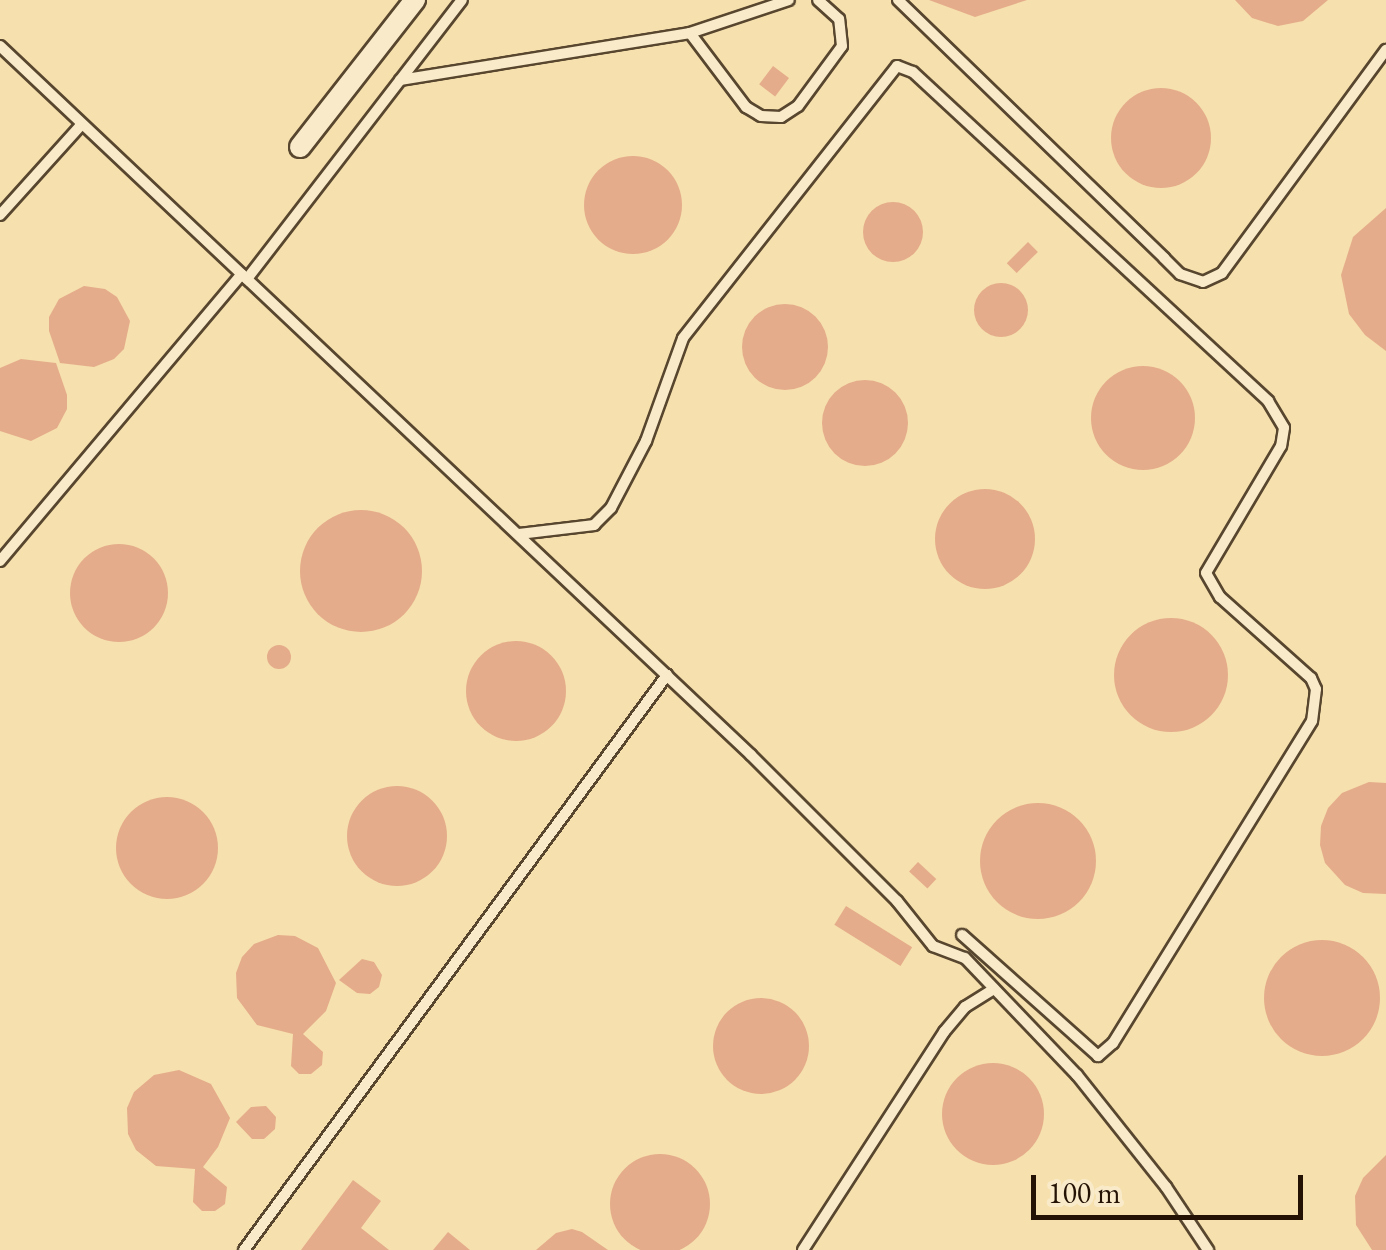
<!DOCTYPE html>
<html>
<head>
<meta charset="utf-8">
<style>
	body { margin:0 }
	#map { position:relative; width:1386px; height:1250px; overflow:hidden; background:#f6e0ad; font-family:"EB Garamond",serif }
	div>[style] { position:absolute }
	.building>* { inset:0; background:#e5ac8b; transform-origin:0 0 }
	.round { border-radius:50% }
	.roads { filter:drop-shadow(2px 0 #58462f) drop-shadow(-2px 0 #58462f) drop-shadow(0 2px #58462f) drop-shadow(0 -2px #58462f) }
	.lane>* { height:10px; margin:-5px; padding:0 5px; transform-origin:5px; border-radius:5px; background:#f9ebca }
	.street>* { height:20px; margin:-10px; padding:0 10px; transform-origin:10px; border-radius:10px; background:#f9ebca }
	span { translate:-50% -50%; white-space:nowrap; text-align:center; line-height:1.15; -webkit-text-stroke:8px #f9ebca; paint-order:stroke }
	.scale { position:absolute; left:1031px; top:1175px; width:272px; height:45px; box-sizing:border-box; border:5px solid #241305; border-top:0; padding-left:12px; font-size:30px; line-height:35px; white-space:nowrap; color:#241305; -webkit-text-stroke:8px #f9ebca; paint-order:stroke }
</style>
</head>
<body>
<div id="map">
	<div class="building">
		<div style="clip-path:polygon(929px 0,1027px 0,975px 17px)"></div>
		<div style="clip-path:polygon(1235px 0,1328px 0,1303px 21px,1278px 26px,1252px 18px)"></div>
		<div style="left:773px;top:66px;width:20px;height:23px;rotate:37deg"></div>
		<div class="round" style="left:1111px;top:88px;width:100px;height:100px"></div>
		<div class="round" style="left:584px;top:156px;width:98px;height:98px"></div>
		<div class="round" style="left:863px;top:202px;width:60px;height:60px"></div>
		<div style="clip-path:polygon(1386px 208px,1386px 351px,1365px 335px,1349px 314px,1341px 275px,1353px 237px)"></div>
		<div style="left:1028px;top:242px;width:14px;height:30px;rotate:45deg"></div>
		<div class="round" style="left:974px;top:283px;width:54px;height:54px"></div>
		<div style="clip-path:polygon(84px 286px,105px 289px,117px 297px,130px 321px,124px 349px,114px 359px,94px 367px,60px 363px,49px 331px,49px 317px,59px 299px)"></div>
		<div class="round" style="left:742px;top:304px;width:86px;height:86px"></div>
		<div style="clip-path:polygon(21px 359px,56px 363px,67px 395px,67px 409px,57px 428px,31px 441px,0 431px,0 368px)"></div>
		<div class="round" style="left:1091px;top:366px;width:104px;height:104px"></div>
		<div class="round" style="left:822px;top:380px;width:86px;height:86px"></div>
		<div class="round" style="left:935px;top:489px;width:100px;height:100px"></div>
		<div class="round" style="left:300px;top:510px;width:122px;height:122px"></div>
		<div class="round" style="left:70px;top:544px;width:98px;height:98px"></div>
		<div class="round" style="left:1114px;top:618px;width:114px;height:114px"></div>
		<div class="round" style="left:466px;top:641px;width:100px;height:100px"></div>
		<div class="round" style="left:267px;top:645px;width:24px;height:24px"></div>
		<div style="clip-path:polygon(1369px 782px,1386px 783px,1386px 894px,1363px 893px,1345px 885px,1325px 863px,1320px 845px,1321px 826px,1328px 808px,1342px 793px)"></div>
		<div class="round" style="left:347px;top:786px;width:100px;height:100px"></div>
		<div class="round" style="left:116px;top:797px;width:102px;height:102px"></div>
		<div class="round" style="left:980px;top:803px;width:116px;height:116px"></div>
		<div style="left:918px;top:862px;width:25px;height:13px;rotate:43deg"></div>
		<div style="left:846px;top:906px;width:78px;height:22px;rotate:32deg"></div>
		<div style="clip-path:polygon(278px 935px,295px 936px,318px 948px,336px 983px,326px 1011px,303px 1034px,323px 1052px,322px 1065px,311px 1074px,299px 1074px,291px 1066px,293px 1034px,257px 1025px,237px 998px,236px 973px,242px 957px,254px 944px)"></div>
		<div class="round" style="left:1264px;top:940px;width:116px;height:116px"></div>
		<div style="clip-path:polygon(362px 959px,374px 962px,382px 975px,379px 987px,370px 994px,357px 993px,339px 980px)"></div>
		<div class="round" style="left:713px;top:998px;width:96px;height:96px"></div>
		<div class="round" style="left:942px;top:1063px;width:102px;height:102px"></div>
		<div style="clip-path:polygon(179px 1070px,211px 1084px,230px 1118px,218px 1147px,203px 1167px,227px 1187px,225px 1204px,215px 1211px,202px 1211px,193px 1202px,195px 1169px,156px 1166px,136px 1150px,128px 1134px,127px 1108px,134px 1092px,154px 1075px)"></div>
		<div style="clip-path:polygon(266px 1106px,276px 1117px,275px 1129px,264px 1139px,252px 1139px,236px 1122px,251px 1107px)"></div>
		<div class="round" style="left:610px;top:1154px;width:100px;height:100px"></div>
		<div style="clip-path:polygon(1386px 1155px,1386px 1250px,1372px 1250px,1356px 1225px,1355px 1196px,1363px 1178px)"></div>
		<div style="clip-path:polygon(353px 1180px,381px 1201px,361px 1228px,389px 1250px,301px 1250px)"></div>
		<div style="clip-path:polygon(572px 1229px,582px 1232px,608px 1250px,536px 1250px,556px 1233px)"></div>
		<div style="clip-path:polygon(448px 1232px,470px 1250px,433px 1250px)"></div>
	</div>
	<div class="roads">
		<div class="lane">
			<div style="left:898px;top:0;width:371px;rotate:44.1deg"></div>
			<div style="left:1164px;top:258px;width:23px;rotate:45deg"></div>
			<div style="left:1180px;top:274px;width:24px;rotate:19deg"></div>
			<div style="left:1203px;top:282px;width:21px;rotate:-25deg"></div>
			<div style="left:1222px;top:273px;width:277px;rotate:-53.7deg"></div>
			<div style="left:690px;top:33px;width:104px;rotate:-18.4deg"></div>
			<div style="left:0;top:46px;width:1033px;rotate:43.35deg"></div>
			<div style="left:751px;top:755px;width:206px;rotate:45deg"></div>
			<div style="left:897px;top:901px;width:58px;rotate:51.3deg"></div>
			<div style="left:933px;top:946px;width:34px;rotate:21deg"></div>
			<div style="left:965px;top:958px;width:162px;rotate:46.3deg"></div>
			<div style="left:1077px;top:1075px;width:143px;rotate:51.5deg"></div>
			<div style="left:1166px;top:1187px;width:76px;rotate:56.3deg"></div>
			<div style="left:400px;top:80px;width:294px;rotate:-9.2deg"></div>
			<div style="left:690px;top:33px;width:93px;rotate:52.9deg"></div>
			<div style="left:746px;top:107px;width:17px;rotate:31deg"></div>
			<div style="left:761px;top:116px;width:20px;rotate:3deg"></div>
			<div style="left:781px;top:117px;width:20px;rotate:-33deg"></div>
			<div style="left:798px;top:106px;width:74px;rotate:-53.7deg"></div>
			<div style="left:842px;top:46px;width:27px;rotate:-96deg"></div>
			<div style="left:839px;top:19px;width:28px;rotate:-138deg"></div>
			<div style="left:0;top:215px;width:121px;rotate:-48deg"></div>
			<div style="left:247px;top:279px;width:352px;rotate:-52.4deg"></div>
			<div style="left:519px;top:534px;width:76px;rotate:-6.8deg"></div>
			<div style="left:594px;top:525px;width:24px;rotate:-45deg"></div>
			<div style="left:611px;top:508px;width:76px;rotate:-62.4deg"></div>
			<div style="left:646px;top:441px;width:109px;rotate:-70.2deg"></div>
			<div style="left:683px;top:338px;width:346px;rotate:-51.8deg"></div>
			<div style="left:897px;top:66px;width:17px;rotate:21deg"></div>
			<div style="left:913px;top:72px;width:484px;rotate:42.8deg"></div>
			<div style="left:1268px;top:401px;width:31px;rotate:59deg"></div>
			<div style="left:1284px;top:428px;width:18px;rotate:99deg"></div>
			<div style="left:1281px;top:446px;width:147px;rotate:120.6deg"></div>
			<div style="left:1206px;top:573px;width:28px;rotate:60deg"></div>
			<div style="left:1220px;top:597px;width:122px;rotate:41.7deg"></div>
			<div style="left:1311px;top:678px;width:12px;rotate:66deg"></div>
			<div style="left:1316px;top:689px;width:32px;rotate:97deg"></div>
			<div style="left:1312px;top:721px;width:379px;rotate:121.7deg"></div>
			<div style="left:1113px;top:1043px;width:20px;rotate:139deg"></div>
			<div style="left:1098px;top:1056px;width:182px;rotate:-138.3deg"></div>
			<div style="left:0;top:561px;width:375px;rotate:-49.9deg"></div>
			<div style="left:244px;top:1250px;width:714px;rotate:-53.66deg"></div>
			<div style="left:803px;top:1250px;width:260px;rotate:-57.1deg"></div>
			<div style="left:944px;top:1032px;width:33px;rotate:-50deg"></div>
			<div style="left:965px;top:1007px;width:34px;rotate:-32deg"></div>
		</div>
		<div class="street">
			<div style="left:300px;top:147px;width:187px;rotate:-52deg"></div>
		</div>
	</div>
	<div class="scale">100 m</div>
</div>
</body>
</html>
